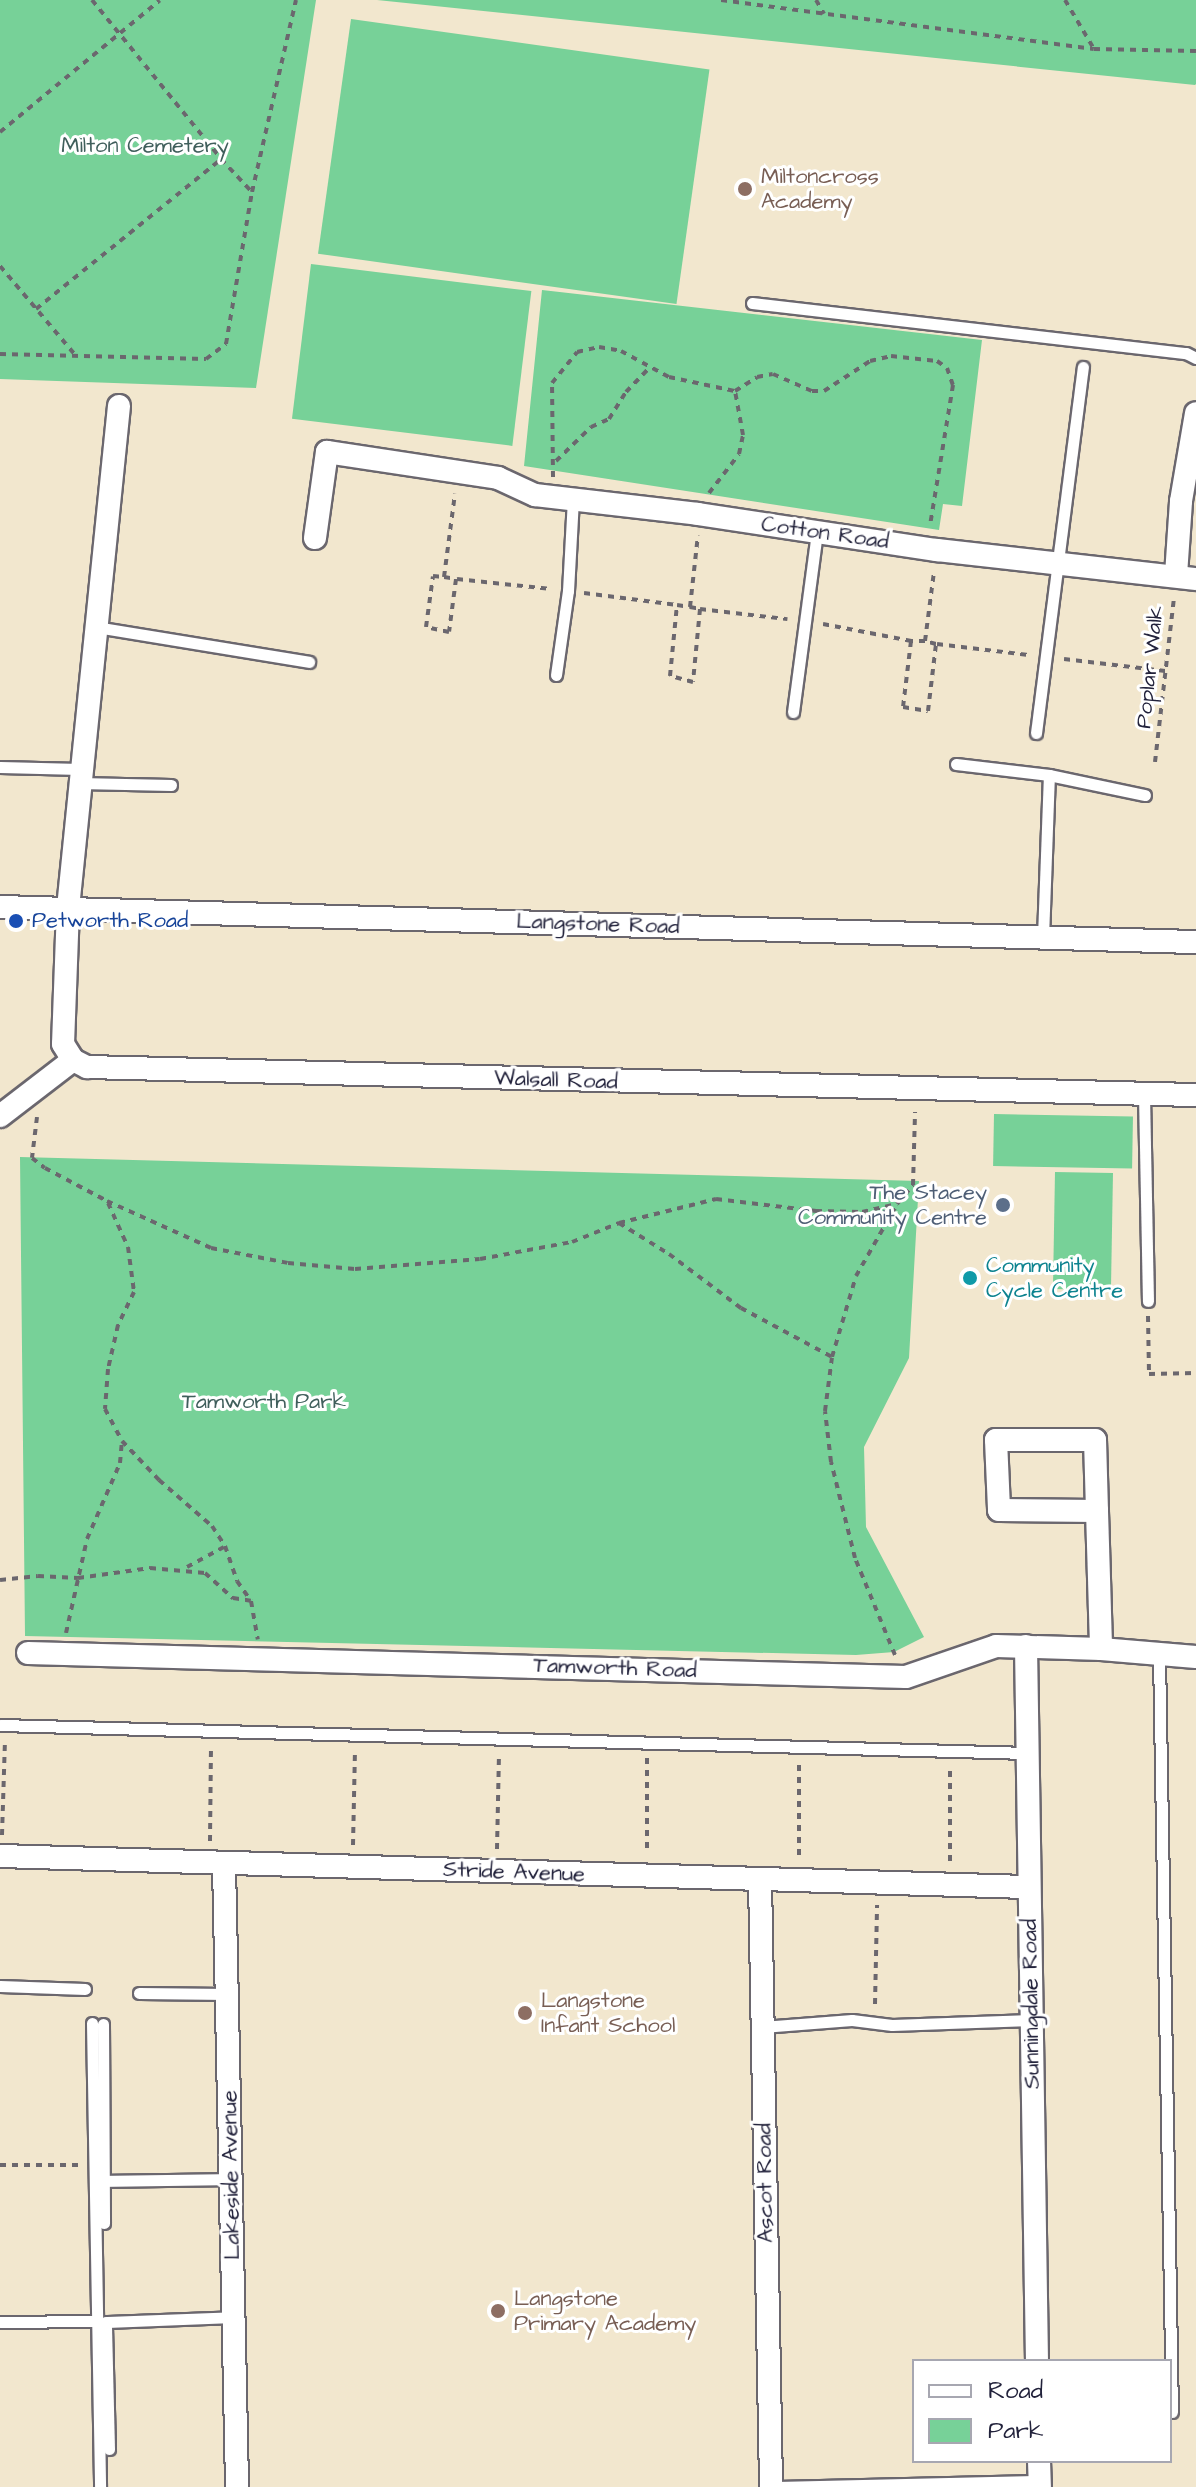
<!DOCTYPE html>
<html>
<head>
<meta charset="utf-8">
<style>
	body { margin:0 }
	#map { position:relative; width:1196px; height:2487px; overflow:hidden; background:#f2e7ce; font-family:"Architects Daughter",sans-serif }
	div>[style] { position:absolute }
	.green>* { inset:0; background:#77d198; transform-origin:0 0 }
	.path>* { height:4px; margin-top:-2px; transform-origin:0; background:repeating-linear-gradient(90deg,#6b676e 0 6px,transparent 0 12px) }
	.roads { filter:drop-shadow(2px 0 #6b676e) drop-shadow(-2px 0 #6b676e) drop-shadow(0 2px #6b676e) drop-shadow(0 -2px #6b676e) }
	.service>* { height:11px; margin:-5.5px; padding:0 5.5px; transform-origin:5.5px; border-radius:5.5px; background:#fff }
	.minor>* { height:22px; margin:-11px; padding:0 11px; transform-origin:11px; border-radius:11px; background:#fff }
	.dots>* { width:22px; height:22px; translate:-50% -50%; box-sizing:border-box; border:4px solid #fff; border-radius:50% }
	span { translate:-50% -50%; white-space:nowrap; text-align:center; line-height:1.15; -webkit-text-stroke:6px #fff; paint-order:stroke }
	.park-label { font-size:22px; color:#405f5c }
	.education-label { font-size:22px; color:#785e54 }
	.left { translate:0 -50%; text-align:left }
	.street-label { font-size:22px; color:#22223b }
	.transit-label { font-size:22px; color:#164399 }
	.service-label { font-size:22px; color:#4e5e75 }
	.right { translate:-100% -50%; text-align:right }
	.culture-label { font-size:22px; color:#0d838f }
	.legend { position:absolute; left:912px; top:2359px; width:260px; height:104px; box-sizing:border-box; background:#fff; border:2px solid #a7a7b1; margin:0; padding:10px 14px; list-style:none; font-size:24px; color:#22223b }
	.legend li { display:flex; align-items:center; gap:16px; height:40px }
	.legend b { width:40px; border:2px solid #a7a7b1 }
</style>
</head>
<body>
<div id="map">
	<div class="green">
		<div style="clip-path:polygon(0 0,316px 0,256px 388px,0 379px)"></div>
		<div style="clip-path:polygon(377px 0,1196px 0,1196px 84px,1195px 85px)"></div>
		<div style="left:351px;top:19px;width:362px;height:237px;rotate:8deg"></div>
		<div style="left:311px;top:264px;width:222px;height:156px;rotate:7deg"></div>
		<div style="clip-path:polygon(542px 290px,982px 340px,962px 506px,943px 504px,939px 530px,524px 466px)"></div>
		<div style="left:994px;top:1114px;width:139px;height:52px;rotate:1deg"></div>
		<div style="clip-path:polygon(20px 1157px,919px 1181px,909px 1358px,864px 1447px,866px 1527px,924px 1637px,894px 1652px,856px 1655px,25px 1636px)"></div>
		<div style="left:1055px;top:1172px;width:58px;height:117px;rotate:1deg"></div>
	</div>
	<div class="path">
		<div style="left:92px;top:0;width:205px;rotate:50.9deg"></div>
		<div style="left:221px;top:159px;width:45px;rotate:46.8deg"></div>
		<div style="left:721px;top:0;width:376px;rotate:7.5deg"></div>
		<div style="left:1094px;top:49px;width:102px;rotate:1.1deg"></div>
		<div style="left:816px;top:0;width:16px;rotate:60deg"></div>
		<div style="left:1065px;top:0;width:57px;rotate:59.4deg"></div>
		<div style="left:0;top:132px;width:207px;rotate:-39.5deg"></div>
		<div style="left:0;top:266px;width:118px;rotate:49.8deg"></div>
		<div style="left:36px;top:309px;width:238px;rotate:-39deg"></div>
		<div style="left:0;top:354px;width:206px;rotate:1.4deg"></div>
		<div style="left:206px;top:359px;width:25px;rotate:-37deg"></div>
		<div style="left:226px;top:344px;width:154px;rotate:-80.3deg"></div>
		<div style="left:252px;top:192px;width:197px;rotate:-77.1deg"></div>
		<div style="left:556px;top:461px;width:49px;rotate:-44.2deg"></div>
		<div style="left:591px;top:427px;width:20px;rotate:-24deg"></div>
		<div style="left:609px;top:419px;width:32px;rotate:-58deg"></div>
		<div style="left:626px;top:392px;width:33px;rotate:-46deg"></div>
		<div style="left:553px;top:477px;width:94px;rotate:-90.6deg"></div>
		<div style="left:552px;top:383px;width:40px;rotate:-51deg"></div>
		<div style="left:577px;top:352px;width:23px;rotate:-13deg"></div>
		<div style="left:599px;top:347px;width:22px;rotate:10deg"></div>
		<div style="left:621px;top:351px;width:55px;rotate:28.4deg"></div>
		<div style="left:669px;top:377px;width:67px;rotate:12deg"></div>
		<div style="left:735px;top:391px;width:26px;rotate:-32deg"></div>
		<div style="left:757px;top:377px;width:16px;rotate:-11deg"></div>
		<div style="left:773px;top:374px;width:43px;rotate:23.6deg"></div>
		<div style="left:812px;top:391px;width:12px"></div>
		<div style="left:824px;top:391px;width:55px;rotate:-33.1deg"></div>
		<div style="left:870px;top:361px;width:22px;rotate:-13deg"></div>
		<div style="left:891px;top:356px;width:46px;rotate:6.2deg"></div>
		<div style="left:937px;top:361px;width:12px;rotate:35deg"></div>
		<div style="left:947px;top:368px;width:18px;rotate:71deg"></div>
		<div style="left:953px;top:385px;width:143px;rotate:99.3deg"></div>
		<div style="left:709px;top:493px;width:49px;rotate:-52.4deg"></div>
		<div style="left:739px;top:454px;width:19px;rotate:-78deg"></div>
		<div style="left:743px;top:435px;width:45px;rotate:-100.3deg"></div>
		<div style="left:444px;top:577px;width:12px;rotate:9deg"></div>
		<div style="left:456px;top:579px;width:53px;rotate:97.5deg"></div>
		<div style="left:449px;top:632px;width:24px;rotate:-168deg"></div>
		<div style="left:426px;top:627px;width:51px;rotate:-82.2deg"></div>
		<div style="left:433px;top:576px;width:11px;rotate:5deg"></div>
		<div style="left:444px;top:577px;width:84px;rotate:-82.5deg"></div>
		<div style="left:457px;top:579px;width:95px;rotate:6.1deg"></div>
		<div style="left:584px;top:593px;width:94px;rotate:7.4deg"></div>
		<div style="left:690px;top:607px;width:10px;rotate:11deg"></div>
		<div style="left:700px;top:609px;width:73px;rotate:95.5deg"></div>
		<div style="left:693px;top:682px;width:24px;rotate:-165deg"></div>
		<div style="left:670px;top:676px;width:71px;rotate:-84.4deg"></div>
		<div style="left:677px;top:605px;width:13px;rotate:9deg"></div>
		<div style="left:690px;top:607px;width:72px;rotate:-83.7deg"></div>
		<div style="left:700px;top:609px;width:88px;rotate:6.6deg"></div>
		<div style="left:823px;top:624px;width:90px;rotate:10.9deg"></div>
		<div style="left:925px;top:641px;width:14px;rotate:180deg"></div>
		<div style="left:911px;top:641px;width:66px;rotate:96.9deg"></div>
		<div style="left:903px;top:707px;width:25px;rotate:9deg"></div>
		<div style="left:928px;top:711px;width:67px;rotate:-83.2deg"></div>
		<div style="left:936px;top:644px;width:11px;rotate:-165deg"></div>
		<div style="left:925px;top:641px;width:70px;rotate:-82.6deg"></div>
		<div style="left:937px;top:644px;width:92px;rotate:6.9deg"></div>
		<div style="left:1064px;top:659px;width:102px;rotate:6.8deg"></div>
		<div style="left:1155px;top:762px;width:165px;rotate:-83.4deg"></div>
		<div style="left:37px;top:1117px;width:41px;rotate:97deg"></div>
		<div style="left:32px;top:1158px;width:16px;rotate:38deg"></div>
		<div style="left:45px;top:1168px;width:70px;rotate:28deg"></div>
		<div style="left:107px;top:1201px;width:114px;rotate:24.3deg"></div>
		<div style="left:211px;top:1248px;width:78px;rotate:11deg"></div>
		<div style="left:288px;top:1263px;width:67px;rotate:5.1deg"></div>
		<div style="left:355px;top:1269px;width:125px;rotate:-4.6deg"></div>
		<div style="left:480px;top:1259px;width:94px;rotate:-10.5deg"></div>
		<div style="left:572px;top:1242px;width:51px;rotate:-22deg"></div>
		<div style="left:619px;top:1223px;width:100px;rotate:-13.9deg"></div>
		<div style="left:716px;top:1199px;width:101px;rotate:6.8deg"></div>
		<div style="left:816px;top:1211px;width:46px;rotate:1.2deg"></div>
		<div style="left:862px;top:1212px;width:36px;rotate:-13deg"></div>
		<div style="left:108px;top:1203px;width:48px;rotate:65.6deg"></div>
		<div style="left:128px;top:1247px;width:45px;rotate:82.4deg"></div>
		<div style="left:134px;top:1292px;width:37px;rotate:116deg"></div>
		<div style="left:118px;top:1325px;width:45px;rotate:102.8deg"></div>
		<div style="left:108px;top:1369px;width:40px;rotate:94.3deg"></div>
		<div style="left:105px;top:1409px;width:36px;rotate:62deg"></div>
		<div style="left:122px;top:1441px;width:54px;rotate:46.5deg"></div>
		<div style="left:159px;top:1480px;width:70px;rotate:41deg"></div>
		<div style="left:212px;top:1526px;width:24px;rotate:57deg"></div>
		<div style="left:225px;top:1546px;width:37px;rotate:71deg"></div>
		<div style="left:237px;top:1581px;width:24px;rotate:55deg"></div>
		<div style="left:619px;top:1223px;width:59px;rotate:31.8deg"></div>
		<div style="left:669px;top:1254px;width:90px;rotate:36.9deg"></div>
		<div style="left:741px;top:1308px;width:103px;rotate:28.3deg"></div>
		<div style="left:1148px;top:1316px;width:58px;rotate:89deg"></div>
		<div style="left:1149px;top:1374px;width:47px;rotate:-1.2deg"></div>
		<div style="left:187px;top:1567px;width:42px;rotate:-28.4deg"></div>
		<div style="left:0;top:1580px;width:38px;rotate:-6deg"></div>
		<div style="left:38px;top:1576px;width:40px;rotate:2.9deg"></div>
		<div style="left:78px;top:1578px;width:73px;rotate:-7.9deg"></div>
		<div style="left:150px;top:1568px;width:55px;rotate:5.2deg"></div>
		<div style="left:205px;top:1573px;width:38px;rotate:42deg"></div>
		<div style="left:233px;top:1598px;width:18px;rotate:9deg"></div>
		<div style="left:251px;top:1601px;width:39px;rotate:80deg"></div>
		<div style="left:66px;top:1633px;width:96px;rotate:-77.4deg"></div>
		<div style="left:87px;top:1539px;width:83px;rotate:-66.5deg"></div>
		<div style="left:120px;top:1463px;width:22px;rotate:-85deg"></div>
		<div style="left:895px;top:1655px;width:105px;rotate:-112.4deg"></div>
		<div style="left:855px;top:1558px;width:99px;rotate:-104deg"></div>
		<div style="left:831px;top:1462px;width:51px;rotate:-96.7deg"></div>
		<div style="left:825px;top:1411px;width:54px;rotate:-82.6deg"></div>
		<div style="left:832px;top:1357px;width:84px;rotate:-73.5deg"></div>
		<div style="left:856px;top:1276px;width:83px;rotate:-60.3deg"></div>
		<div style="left:897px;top:1204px;width:25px;rotate:-50deg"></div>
		<div style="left:913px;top:1185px;width:73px;rotate:-88.4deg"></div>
		<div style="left:647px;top:1758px;width:95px;rotate:90deg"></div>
		<div style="left:799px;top:1765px;width:92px;rotate:90deg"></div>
		<div style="left:2px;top:1835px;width:95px;rotate:-88.2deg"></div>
		<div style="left:210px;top:1841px;width:92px;rotate:-89.4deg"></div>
		<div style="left:353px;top:1845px;width:96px;rotate:-88.8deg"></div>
		<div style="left:497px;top:1849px;width:96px;rotate:-88.8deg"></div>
		<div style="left:950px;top:1861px;width:95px;rotate:-90deg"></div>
		<div style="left:875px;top:2004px;width:99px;rotate:-88.8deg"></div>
		<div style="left:0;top:2165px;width:78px"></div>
	</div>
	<div class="roads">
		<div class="service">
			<div style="left:752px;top:303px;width:437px;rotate:6.6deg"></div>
			<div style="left:1186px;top:353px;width:11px;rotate:27deg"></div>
			<div style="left:96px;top:627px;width:216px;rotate:9.3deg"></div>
			<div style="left:556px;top:675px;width:85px;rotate:-81.9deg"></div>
			<div style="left:568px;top:591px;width:92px;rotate:-86.9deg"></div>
			<div style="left:793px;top:712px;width:182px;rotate:-82.4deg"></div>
			<div style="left:1036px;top:733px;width:369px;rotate:-82.7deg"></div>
			<div style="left:956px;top:764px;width:94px;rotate:6.7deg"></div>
			<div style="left:1049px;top:775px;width:98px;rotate:11.8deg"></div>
			<div style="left:0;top:767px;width:80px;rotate:1.4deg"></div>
			<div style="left:79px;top:783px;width:92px;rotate:1.2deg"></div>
			<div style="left:1043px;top:937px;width:162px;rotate:-87.9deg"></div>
			<div style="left:1144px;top:1094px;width:207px;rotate:88.9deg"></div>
			<div style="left:1159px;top:1654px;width:758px;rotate:89.02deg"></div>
			<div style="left:0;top:1725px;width:1027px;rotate:1.56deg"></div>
			<div style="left:0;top:1986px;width:85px;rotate:2deg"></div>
			<div style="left:139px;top:1993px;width:88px;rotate:0.7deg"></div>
			<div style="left:92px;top:2023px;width:464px;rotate:89deg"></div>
			<div style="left:103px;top:2024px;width:199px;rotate:89.7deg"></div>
			<div style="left:762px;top:2027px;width:90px;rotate:-4.4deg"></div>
			<div style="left:852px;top:2020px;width:40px;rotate:7.1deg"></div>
			<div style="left:892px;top:2025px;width:139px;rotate:-2.1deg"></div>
			<div style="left:103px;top:2181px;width:128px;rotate:-0.9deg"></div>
			<div style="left:0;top:2322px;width:95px;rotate:-0.6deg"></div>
			<div style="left:109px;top:2449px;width:127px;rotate:-91.4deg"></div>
			<div style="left:106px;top:2322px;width:128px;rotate:-2.2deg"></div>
			<div style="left:771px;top:2487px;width:269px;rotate:-1.3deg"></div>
		</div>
		<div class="minor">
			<div style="left:119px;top:406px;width:505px;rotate:95.8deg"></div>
			<div style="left:68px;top:908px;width:136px;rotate:92.1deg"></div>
			<div style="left:63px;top:1044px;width:19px;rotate:58deg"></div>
			<div style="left:73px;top:1060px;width:16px;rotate:27deg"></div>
			<div style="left:87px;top:1067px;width:1109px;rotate:1.45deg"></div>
			<div style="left:315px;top:538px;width:87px;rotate:-82.1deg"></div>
			<div style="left:327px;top:452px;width:173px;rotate:8.6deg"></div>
			<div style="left:498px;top:478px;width:41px;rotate:24.7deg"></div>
			<div style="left:535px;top:495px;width:164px;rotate:6.6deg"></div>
			<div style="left:698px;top:514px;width:242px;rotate:8.6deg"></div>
			<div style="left:937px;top:550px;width:261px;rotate:6.4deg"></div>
			<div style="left:1176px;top:575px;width:74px;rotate:-86.1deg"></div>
			<div style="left:1181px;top:501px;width:89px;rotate:-80.3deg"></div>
			<div style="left:0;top:907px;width:1197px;rotate:1.68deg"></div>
			<div style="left:0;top:1116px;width:92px;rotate:-37.5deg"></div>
			<div style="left:1097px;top:1511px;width:71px;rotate:-91.6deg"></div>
			<div style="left:1095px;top:1440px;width:99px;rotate:180deg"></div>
			<div style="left:996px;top:1440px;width:70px;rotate:87.5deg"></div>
			<div style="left:999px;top:1510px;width:98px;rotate:0.6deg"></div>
			<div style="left:1097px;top:1511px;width:138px;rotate:88.3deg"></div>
			<div style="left:1026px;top:1646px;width:715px;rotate:89.12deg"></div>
			<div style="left:28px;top:1653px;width:878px;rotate:1.57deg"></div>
			<div style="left:906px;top:1677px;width:95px;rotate:-19deg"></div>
			<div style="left:996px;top:1646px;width:105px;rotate:1.6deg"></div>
			<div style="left:1101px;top:1649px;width:95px;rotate:4.8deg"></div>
			<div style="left:0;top:1856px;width:1029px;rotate:1.73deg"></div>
			<div style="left:224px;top:1864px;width:623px;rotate:88.8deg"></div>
			<div style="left:760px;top:1879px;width:608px;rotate:88.96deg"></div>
			<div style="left:1039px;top:2461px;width:26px;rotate:88deg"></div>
		</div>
	</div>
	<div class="dots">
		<div style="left:745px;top:189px;background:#8d6e63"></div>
		<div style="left:16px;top:921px;background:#1a4fb4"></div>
		<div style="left:1003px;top:1205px;background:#5c6f8a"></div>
		<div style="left:970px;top:1278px;background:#0f9aa8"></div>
		<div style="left:525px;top:2013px;background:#8d6e63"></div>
		<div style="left:498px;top:2311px;background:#8d6e63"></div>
	</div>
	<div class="park-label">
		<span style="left:145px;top:146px">Milton Cemetery</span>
		<span style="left:264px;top:1402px">Tamworth Park</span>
	</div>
	<div class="education-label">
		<span class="left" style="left:761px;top:189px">Miltoncross<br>Academy</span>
		<span class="left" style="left:541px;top:2013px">Langstone<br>Infant School</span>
		<span class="left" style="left:514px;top:2311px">Langstone<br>Primary Academy</span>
	</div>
	<div class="street-label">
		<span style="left:825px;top:533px;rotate:8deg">Cotton Road</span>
		<span style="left:1150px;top:667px;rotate:-84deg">Poplar Walk</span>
		<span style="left:598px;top:924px;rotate:2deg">Langstone Road</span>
		<span style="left:556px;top:1080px;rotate:2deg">Walsall Road</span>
		<span style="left:615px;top:1668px;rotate:2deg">Tamworth Road</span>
		<span style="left:514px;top:1872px;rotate:2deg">Stride Avenue</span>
		<span style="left:1031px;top:2004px;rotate:-91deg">Sunningdale Road</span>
		<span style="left:231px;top:2175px;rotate:-91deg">Lakeside Avenue</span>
		<span style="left:765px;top:2183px;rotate:-91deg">Ascot Road</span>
	</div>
	<div class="transit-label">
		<span class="left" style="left:32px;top:921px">Petworth Road</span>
	</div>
	<div class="service-label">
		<span class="right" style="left:987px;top:1205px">The Stacey<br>Community Centre</span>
	</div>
	<div class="culture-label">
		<span class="left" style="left:986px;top:1278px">Community<br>Cycle Centre</span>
	</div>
	<ul class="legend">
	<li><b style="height:10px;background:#fff"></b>Road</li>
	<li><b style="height:22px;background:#77d198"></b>Park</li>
	</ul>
</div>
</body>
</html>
